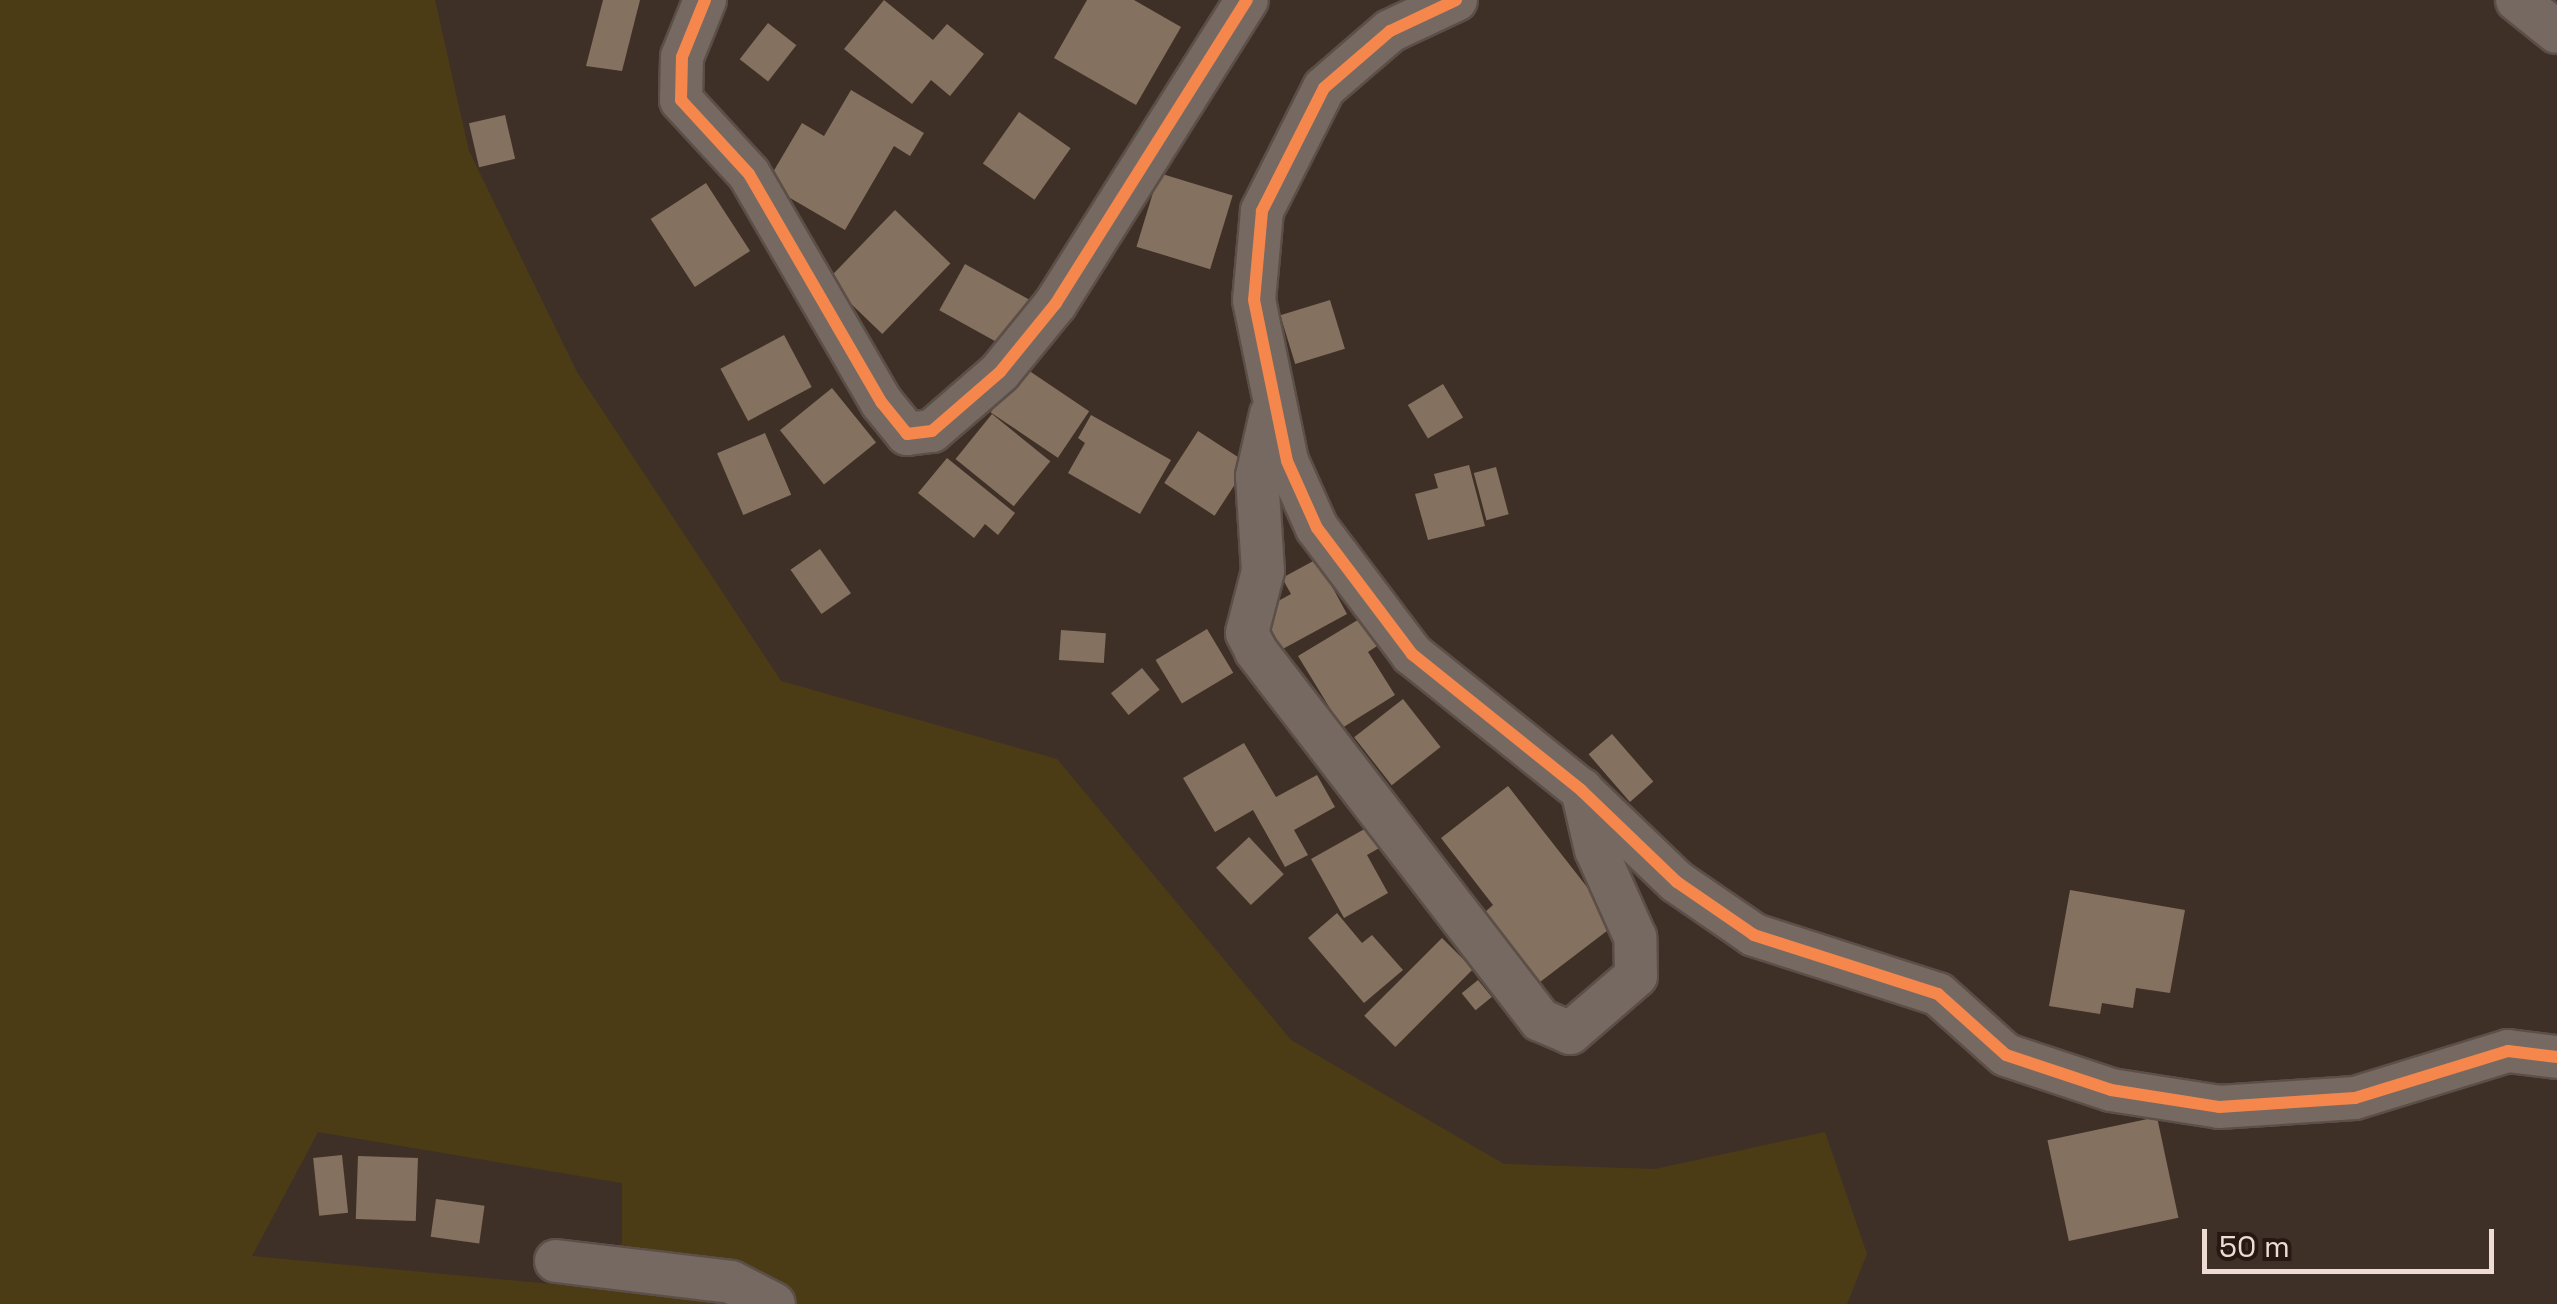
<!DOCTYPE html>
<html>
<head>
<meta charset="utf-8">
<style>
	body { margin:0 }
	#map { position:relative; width:2557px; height:1304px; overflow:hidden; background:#3f3027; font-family:"Space Grotesk",sans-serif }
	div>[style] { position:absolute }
	.green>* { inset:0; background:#4c3c15 }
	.building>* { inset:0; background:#85715f; transform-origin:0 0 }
	.roads { filter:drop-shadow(2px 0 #5c4f48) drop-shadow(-2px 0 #5c4f48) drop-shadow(0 2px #5c4f48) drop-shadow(0 -2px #5c4f48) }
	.street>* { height:42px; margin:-21px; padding:0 21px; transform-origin:21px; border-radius:21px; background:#766962 }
	.cycleway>* { height:12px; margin:-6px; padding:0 6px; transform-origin:6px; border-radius:6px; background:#f5874c }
	span { translate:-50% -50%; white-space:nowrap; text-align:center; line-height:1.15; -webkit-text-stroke:10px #261812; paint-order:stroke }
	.scale { position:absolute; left:2202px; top:1229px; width:292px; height:45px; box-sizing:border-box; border:5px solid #eedbd2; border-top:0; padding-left:12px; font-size:30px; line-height:35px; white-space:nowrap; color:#eedbd2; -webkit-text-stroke:8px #261812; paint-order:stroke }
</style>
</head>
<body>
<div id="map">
	<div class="green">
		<div style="clip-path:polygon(0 0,435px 0,469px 151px,577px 372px,781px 681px,1057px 759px,1291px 1040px,1504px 1164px,1655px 1169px,1825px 1132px,1867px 1254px,1847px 1304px,796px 1304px,758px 1269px,622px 1247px,622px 1183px,318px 1132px,252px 1256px,689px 1297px,722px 1304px,0 1304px)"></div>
	</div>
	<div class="building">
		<div style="clip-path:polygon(603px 0,640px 0,622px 71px,586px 66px)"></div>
		<div style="clip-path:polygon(884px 0,933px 40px,947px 24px,984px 54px,950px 96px,931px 80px,912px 104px,844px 49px)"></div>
		<div style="clip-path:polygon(1087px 0,1134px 0,1181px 27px,1136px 105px,1054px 58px)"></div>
		<div style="left:768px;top:23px;width:36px;height:46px;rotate:38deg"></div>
		<div style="clip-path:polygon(851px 90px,924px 133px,910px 156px,894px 146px,845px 230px,766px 184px,802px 123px,824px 136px)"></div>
		<div style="left:1019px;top:112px;width:63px;height:63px;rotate:35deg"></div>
		<div style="left:505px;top:115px;width:45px;height:37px;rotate:77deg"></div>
		<div style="left:1159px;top:173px;width:77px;height:77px;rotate:17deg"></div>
		<div style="left:706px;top:183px;width:81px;height:66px;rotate:57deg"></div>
		<div style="left:895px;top:210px;width:77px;height:98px;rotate:44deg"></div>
		<div style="left:965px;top:264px;width:81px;height:53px;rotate:29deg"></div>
		<div style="left:1330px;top:300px;width:51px;height:52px;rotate:73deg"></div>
		<div style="left:784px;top:335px;width:59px;height:72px;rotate:62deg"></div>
		<div style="left:1022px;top:366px;width:81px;height:56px;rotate:34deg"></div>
		<div style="left:1443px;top:384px;width:39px;height:41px;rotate:59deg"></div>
		<div style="left:832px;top:388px;width:70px;height:67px;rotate:51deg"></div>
		<div style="left:992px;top:414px;width:75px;height:58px;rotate:39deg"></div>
		<div style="clip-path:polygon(1091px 415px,1171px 460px,1140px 514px,1068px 473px,1085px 443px,1078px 438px)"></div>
		<div style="left:1198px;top:431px;width:60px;height:62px;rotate:33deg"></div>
		<div style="left:765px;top:433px;width:67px;height:52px;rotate:67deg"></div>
		<div style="clip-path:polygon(947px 458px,1015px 513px,998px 535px,985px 524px,974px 538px,918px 493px)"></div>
		<div style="clip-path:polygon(1469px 465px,1485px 526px,1428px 540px,1415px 494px,1438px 488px,1434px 474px)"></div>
		<div style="left:1496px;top:467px;width:49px;height:23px;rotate:75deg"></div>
		<div style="left:820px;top:549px;width:54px;height:36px;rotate:55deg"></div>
		<div style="clip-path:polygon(1317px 559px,1347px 614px,1279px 651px,1258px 612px,1291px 594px,1282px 578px)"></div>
		<div style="clip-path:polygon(1366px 615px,1383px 642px,1368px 652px,1395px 695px,1342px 728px,1298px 656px)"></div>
		<div style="left:1207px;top:629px;width:51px;height:60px;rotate:59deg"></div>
		<div style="left:1061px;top:630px;width:45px;height:30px;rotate:4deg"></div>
		<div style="left:1142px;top:668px;width:28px;height:40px;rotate:51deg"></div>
		<div style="left:1403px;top:699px;width:61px;height:62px;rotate:52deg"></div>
		<div style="left:1612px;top:734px;width:63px;height:31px;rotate:49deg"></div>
		<div style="clip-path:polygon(1244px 743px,1276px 797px,1317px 775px,1335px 807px,1294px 830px,1308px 855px,1285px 867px,1253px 810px,1215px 832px,1183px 778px)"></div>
		<div style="clip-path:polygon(1508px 786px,1616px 924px,1540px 982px,1485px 912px,1493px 905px,1441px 838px)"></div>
		<div style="clip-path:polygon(1377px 822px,1388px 843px,1367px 855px,1388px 893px,1344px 918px,1311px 859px)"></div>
		<div style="left:1249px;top:837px;width:51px;height:45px;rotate:47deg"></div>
		<div style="clip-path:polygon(2070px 890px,2185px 910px,2170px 993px,2136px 988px,2133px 1008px,2102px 1003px,2100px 1014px,2049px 1006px)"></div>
		<div style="clip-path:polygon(1337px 913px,1362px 943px,1372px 935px,1403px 970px,1364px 1003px,1308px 938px)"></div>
		<div style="left:1442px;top:938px;width:44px;height:110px;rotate:45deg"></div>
		<div style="left:1478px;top:980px;width:22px;height:21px;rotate:51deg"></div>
		<div style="left:2157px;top:1117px;width:103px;height:112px;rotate:78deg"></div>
		<div style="left:342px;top:1155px;width:58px;height:29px;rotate:84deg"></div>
		<div style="left:358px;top:1156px;width:60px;height:63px;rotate:2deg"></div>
		<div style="left:436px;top:1199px;width:49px;height:38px;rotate:8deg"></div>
	</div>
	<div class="roads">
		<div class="street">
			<div style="left:705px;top:0;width:61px;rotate:112deg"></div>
			<div style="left:682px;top:57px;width:43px;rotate:91.3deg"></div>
			<div style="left:681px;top:100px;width:100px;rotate:47.4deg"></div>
			<div style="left:749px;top:174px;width:265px;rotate:59.9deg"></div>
			<div style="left:882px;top:403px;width:40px;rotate:51deg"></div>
			<div style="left:907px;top:434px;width:25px;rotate:-7deg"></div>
			<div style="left:932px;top:431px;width:90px;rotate:-40.9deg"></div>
			<div style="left:1000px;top:372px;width:89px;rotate:-50.9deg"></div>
			<div style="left:1056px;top:303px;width:358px;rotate:-57.8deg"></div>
			<div style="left:1456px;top:0;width:73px;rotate:154.8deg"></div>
			<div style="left:1390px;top:31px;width:87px;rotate:139.2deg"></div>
			<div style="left:1324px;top:88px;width:138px;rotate:116.8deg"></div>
			<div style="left:1262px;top:211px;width:89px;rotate:95.1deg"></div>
			<div style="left:1254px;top:300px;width:164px;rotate:78.4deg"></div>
			<div style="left:1287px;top:461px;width:73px;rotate:65.9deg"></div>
			<div style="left:1317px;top:528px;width:158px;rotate:53deg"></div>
			<div style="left:1412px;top:654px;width:217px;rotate:38.8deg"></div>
			<div style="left:1581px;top:790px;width:133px;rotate:43.8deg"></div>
			<div style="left:1677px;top:882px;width:93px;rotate:34.5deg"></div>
			<div style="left:1754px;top:935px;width:193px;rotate:17.8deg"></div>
			<div style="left:1938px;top:994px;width:91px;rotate:41.9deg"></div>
			<div style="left:2006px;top:1055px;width:111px;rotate:18.4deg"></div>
			<div style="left:2111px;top:1090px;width:109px;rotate:8.9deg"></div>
			<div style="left:2219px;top:1107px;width:136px;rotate:-3.8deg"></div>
			<div style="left:2355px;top:1098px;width:160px;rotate:-17.1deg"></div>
			<div style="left:2508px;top:1051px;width:49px;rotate:7deg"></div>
			<div style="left:2517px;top:0;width:51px;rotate:38.7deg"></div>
			<div style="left:1271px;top:414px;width:64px;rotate:102.7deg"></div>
			<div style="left:1257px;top:476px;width:95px;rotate:86.4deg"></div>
			<div style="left:1263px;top:571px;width:64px;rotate:104.5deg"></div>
			<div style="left:1247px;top:633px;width:20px;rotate:63deg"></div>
			<div style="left:1256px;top:651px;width:466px;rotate:52.4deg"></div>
			<div style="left:1540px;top:1020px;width:33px;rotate:23deg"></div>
			<div style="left:1570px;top:1033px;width:87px;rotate:-40.8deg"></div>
			<div style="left:1636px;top:976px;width:39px;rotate:-91deg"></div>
			<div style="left:1635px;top:937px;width:95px;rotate:-114.1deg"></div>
			<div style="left:1596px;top:850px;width:62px;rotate:-103.1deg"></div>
			<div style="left:556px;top:1261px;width:176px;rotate:6.8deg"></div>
			<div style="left:731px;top:1282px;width:48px;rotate:27.1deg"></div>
		</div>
	</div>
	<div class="cycleway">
		<div style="left:705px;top:0;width:61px;rotate:112deg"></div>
		<div style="left:682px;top:57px;width:43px;rotate:91.3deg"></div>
		<div style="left:681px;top:100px;width:100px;rotate:47.4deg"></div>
		<div style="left:749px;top:174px;width:265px;rotate:59.9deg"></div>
		<div style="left:882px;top:403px;width:40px;rotate:51deg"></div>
		<div style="left:907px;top:434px;width:25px;rotate:-7deg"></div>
		<div style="left:932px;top:431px;width:90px;rotate:-40.9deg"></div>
		<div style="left:1000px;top:372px;width:89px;rotate:-50.9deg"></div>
		<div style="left:1056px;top:303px;width:358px;rotate:-57.8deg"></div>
		<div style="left:1456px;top:0;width:73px;rotate:154.8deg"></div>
		<div style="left:1390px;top:31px;width:87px;rotate:139.2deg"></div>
		<div style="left:1324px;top:88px;width:138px;rotate:116.8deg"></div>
		<div style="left:1262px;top:211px;width:89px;rotate:95.1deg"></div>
		<div style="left:1254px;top:300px;width:164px;rotate:78.4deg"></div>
		<div style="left:1287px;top:461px;width:73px;rotate:65.9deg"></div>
		<div style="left:1317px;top:528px;width:158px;rotate:53deg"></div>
		<div style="left:1412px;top:654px;width:217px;rotate:38.8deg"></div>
		<div style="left:1581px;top:790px;width:133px;rotate:43.8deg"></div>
		<div style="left:1677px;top:882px;width:93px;rotate:34.5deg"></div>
		<div style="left:1754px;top:935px;width:193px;rotate:17.8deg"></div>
		<div style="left:1938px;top:994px;width:91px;rotate:41.9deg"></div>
		<div style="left:2006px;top:1055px;width:111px;rotate:18.4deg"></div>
		<div style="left:2111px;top:1090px;width:109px;rotate:8.9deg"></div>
		<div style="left:2219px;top:1107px;width:136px;rotate:-3.8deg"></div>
		<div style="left:2355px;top:1098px;width:160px;rotate:-17.1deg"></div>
		<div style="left:2508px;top:1051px;width:49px;rotate:7deg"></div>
	</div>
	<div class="scale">50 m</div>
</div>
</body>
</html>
